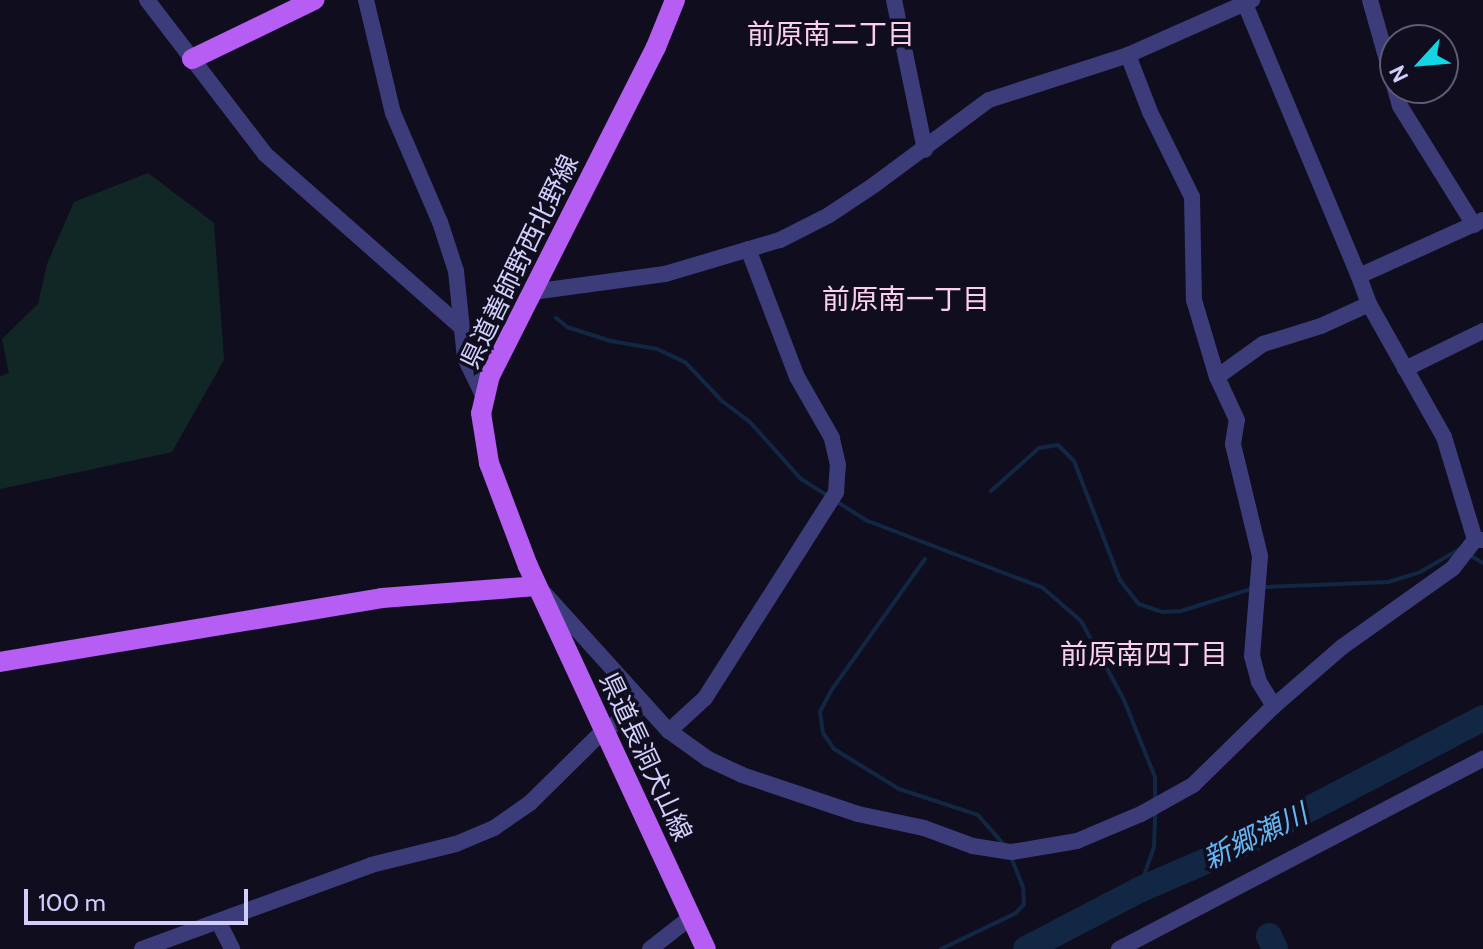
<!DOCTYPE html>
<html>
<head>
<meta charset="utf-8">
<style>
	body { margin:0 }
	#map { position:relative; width:1483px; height:949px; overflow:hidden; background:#100e1e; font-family:Cabin,"Noto Sans JP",sans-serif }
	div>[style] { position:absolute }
	.green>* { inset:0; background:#112726 }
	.stream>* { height:4px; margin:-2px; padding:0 2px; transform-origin:2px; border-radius:2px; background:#112743 }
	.river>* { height:26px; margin:-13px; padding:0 13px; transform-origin:13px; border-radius:13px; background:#112743 }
	.minor>* { height:16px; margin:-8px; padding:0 8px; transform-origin:8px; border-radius:8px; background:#3c3c7a }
	.major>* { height:20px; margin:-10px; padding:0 10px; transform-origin:10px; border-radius:10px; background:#b65df3 }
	span { translate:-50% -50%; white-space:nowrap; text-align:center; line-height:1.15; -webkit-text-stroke:7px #100e1e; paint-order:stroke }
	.street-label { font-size:26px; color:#d2cefb }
	.neighbourhood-label { font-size:28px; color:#fcd0ed }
	.water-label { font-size:28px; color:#64b6f4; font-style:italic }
	.north { position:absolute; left:1379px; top:24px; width:80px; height:80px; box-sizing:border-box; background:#100e1e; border:2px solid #5e5b76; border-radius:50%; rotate:244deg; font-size:22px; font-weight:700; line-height:32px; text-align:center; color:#d2cefb }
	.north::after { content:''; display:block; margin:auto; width:28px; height:36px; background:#11d7e5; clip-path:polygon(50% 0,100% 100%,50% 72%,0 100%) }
	.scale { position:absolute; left:24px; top:889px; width:224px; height:36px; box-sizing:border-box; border:4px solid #d2cefb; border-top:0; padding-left:10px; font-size:24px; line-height:28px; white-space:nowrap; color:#d2cefb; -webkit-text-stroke:6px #100e1e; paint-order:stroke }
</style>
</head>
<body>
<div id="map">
	<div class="green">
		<div style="clip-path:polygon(148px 173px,214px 223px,224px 360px,172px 452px,0 489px,0 376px,9px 373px,2px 339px,38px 304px,47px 264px,74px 202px)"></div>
	</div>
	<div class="stream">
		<div style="left:556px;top:318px;width:14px;rotate:39deg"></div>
		<div style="left:567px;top:327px;width:46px;rotate:17.7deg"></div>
		<div style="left:611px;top:341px;width:47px;rotate:9.9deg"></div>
		<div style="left:657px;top:349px;width:31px;rotate:25deg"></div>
		<div style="left:685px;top:362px;width:54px;rotate:46.5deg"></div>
		<div style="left:722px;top:401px;width:34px;rotate:37deg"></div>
		<div style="left:749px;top:421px;width:78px;rotate:48.1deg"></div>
		<div style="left:801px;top:479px;width:31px;rotate:32deg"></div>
		<div style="left:991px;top:491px;width:64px;rotate:-41.9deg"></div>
		<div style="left:1039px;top:448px;width:19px;rotate:-9deg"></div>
		<div style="left:1058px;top:445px;width:23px;rotate:45deg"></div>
		<div style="left:1074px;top:461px;width:128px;rotate:68.9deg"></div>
		<div style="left:1120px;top:580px;width:31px;rotate:52deg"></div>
		<div style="left:1139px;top:604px;width:24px;rotate:19deg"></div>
		<div style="left:1162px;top:612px;width:19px;rotate:-3deg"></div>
		<div style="left:1181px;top:611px;width:77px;rotate:-17.5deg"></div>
		<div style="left:834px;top:500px;width:40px;rotate:32deg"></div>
		<div style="left:868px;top:521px;width:187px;rotate:20.9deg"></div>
		<div style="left:1043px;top:588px;width:50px;rotate:41deg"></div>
		<div style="left:1081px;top:621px;width:90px;rotate:61.4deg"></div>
		<div style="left:1124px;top:700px;width:83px;rotate:68.1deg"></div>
		<div style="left:1155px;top:777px;width:25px;rotate:90deg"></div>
		<div style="left:1468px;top:554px;width:17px;rotate:31deg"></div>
		<div style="left:925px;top:559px;width:162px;rotate:125.5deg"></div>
		<div style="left:831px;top:691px;width:24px;rotate:118deg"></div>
		<div style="left:820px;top:712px;width:21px;rotate:82deg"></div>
		<div style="left:823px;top:733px;width:19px;rotate:55deg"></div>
		<div style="left:834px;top:749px;width:76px;rotate:31.6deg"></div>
		<div style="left:899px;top:789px;width:83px;rotate:18.2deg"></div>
		<div style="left:978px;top:815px;width:38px;rotate:49deg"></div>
		<div style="left:1263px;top:587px;width:125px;rotate:-2.3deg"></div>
		<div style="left:1388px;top:582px;width:34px;rotate:-17deg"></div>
		<div style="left:1420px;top:572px;width:46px;rotate:-29.9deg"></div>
		<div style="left:1139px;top:890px;width:46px;rotate:-70.8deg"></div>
		<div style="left:1154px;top:847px;width:36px;rotate:-88deg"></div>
		<div style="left:941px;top:949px;width:83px;rotate:-25.6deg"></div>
		<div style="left:1016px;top:913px;width:12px;rotate:-48deg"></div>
		<div style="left:1024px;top:904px;width:17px;rotate:-93deg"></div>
		<div style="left:1023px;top:887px;width:35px;rotate:-112deg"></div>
	</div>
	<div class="river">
		<div style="left:1269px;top:936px;width:14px;rotate:65deg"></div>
		<div style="left:1026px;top:949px;width:127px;rotate:-27.6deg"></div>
		<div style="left:1139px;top:890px;width:96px;rotate:-23.4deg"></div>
		<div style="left:1227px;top:852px;width:289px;rotate:-27.6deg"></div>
	</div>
	<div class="minor">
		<div style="left:147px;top:0;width:194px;rotate:52.5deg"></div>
		<div style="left:265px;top:154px;width:260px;rotate:41.4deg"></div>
		<div style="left:366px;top:0;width:116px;rotate:76.6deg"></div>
		<div style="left:393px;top:113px;width:119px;rotate:66.7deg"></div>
		<div style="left:440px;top:222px;width:52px;rotate:71.9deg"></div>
		<div style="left:456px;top:271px;width:87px;rotate:84.1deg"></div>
		<div style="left:465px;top:358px;width:41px;rotate:64.1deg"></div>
		<div style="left:894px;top:0;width:153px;rotate:78.3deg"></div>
		<div style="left:1370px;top:0;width:110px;rotate:74.2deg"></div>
		<div style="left:1400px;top:106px;width:140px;rotate:58.1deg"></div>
		<div style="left:1245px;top:4px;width:295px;rotate:67.3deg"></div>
		<div style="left:1128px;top:55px;width:61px;rotate:68.9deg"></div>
		<div style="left:1150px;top:112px;width:95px;rotate:63.7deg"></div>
		<div style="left:1192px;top:197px;width:103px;rotate:88.9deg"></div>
		<div style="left:1194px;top:300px;width:80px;rotate:73.4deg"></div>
		<div style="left:532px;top:292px;width:134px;rotate:-7.7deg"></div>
		<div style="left:665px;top:274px;width:120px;rotate:-16.5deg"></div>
		<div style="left:780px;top:240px;width:55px;rotate:-27deg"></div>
		<div style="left:829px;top:215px;width:54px;rotate:-33.7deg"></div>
		<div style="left:874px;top:185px;width:143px;rotate:-36.5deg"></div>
		<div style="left:989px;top:100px;width:146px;rotate:-17.9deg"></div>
		<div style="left:1128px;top:55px;width:136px;rotate:-23.9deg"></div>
		<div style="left:1369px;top:304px;width:153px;rotate:60.6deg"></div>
		<div style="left:1444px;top:437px;width:108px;rotate:73.2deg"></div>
		<div style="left:1405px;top:369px;width:87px;rotate:-26deg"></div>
		<div style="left:545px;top:594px;width:185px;rotate:47.9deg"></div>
		<div style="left:669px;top:731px;width:48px;rotate:35.7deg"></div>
		<div style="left:708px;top:759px;width:38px;rotate:25deg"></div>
		<div style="left:742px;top:775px;width:122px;rotate:18.6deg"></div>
		<div style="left:858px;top:814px;width:67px;rotate:12deg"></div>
		<div style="left:924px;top:828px;width:52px;rotate:20.2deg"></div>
		<div style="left:973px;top:846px;width:39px;rotate:9deg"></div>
		<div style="left:1012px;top:852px;width:66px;rotate:-9.6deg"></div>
		<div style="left:1077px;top:841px;width:69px;rotate:-22.9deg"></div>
		<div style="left:1141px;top:814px;width:60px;rotate:-29.1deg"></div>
		<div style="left:1193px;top:785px;width:113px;rotate:-44.3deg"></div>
		<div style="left:1274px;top:706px;width:90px;rotate:-40.9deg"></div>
		<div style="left:1342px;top:647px;width:136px;rotate:-35.4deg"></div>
		<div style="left:1453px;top:568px;width:36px;rotate:-52deg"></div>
		<div style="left:1475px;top:540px;width:8px"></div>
		<div style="left:1274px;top:706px;width:28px;rotate:-122deg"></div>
		<div style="left:1259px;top:682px;width:27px;rotate:-105deg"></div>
		<div style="left:1252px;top:656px;width:100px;rotate:-85.4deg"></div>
		<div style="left:1260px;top:556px;width:115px;rotate:-103.6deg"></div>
		<div style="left:1233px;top:444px;width:24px;rotate:-81deg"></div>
		<div style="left:1237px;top:420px;width:47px;rotate:-114.9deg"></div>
		<div style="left:1217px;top:377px;width:57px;rotate:-35.7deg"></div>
		<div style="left:1263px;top:344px;width:61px;rotate:-17.2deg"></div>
		<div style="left:1321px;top:326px;width:53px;rotate:-24.6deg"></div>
		<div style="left:1369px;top:304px;width:30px;rotate:-110deg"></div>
		<div style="left:1359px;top:276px;width:136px;rotate:-24.3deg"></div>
		<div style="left:669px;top:731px;width:49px;rotate:-42.5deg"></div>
		<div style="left:705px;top:698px;width:244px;rotate:-57.5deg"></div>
		<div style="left:836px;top:492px;width:27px;rotate:-86deg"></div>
		<div style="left:838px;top:465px;width:28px;rotate:-103deg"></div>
		<div style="left:832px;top:438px;width:70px;rotate:-119.8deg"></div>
		<div style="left:797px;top:377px;width:137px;rotate:-110.9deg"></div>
		<div style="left:219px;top:923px;width:29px;rotate:63deg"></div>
		<div style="left:142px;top:949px;width:244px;rotate:-20.1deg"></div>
		<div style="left:371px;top:865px;width:88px;rotate:-13.9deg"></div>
		<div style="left:456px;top:844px;width:41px;rotate:-22.8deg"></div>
		<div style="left:494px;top:828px;width:44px;rotate:-34.8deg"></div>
		<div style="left:530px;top:803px;width:103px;rotate:-44.6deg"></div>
		<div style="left:603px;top:731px;width:48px;rotate:-31.4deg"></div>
		<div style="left:650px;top:949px;width:52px;rotate:-38deg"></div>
		<div style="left:1119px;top:949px;width:411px;rotate:-27.6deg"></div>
	</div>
	<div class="major">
		<div style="left:675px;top:0;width:51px;rotate:112deg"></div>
		<div style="left:656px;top:47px;width:368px;rotate:116.8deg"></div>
		<div style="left:490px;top:375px;width:39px;rotate:103deg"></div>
		<div style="left:481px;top:413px;width:51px;rotate:80.9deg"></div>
		<div style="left:489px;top:463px;width:110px;rotate:69.3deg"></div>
		<div style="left:528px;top:566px;width:422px;rotate:65.1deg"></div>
		<div style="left:192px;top:59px;width:136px;rotate:-25.8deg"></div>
		<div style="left:0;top:662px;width:387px;rotate:-9.5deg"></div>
		<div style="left:382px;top:598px;width:155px;rotate:-4.4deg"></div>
	</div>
	<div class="street-label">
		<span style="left:520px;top:262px;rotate:-64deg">県道善師野西北野線</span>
		<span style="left:645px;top:757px;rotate:65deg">県道長洞犬山線</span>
	</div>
	<div class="neighbourhood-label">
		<span style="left:831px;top:34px">前原南二丁目</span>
		<span style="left:906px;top:299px">前原南一丁目</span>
		<span style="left:1144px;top:654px">前原南四丁目</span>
	</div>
	<div class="water-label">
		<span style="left:1255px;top:836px;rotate:-26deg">新郷瀬川</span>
	</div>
	<div class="north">N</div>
	<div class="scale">100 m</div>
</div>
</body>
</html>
